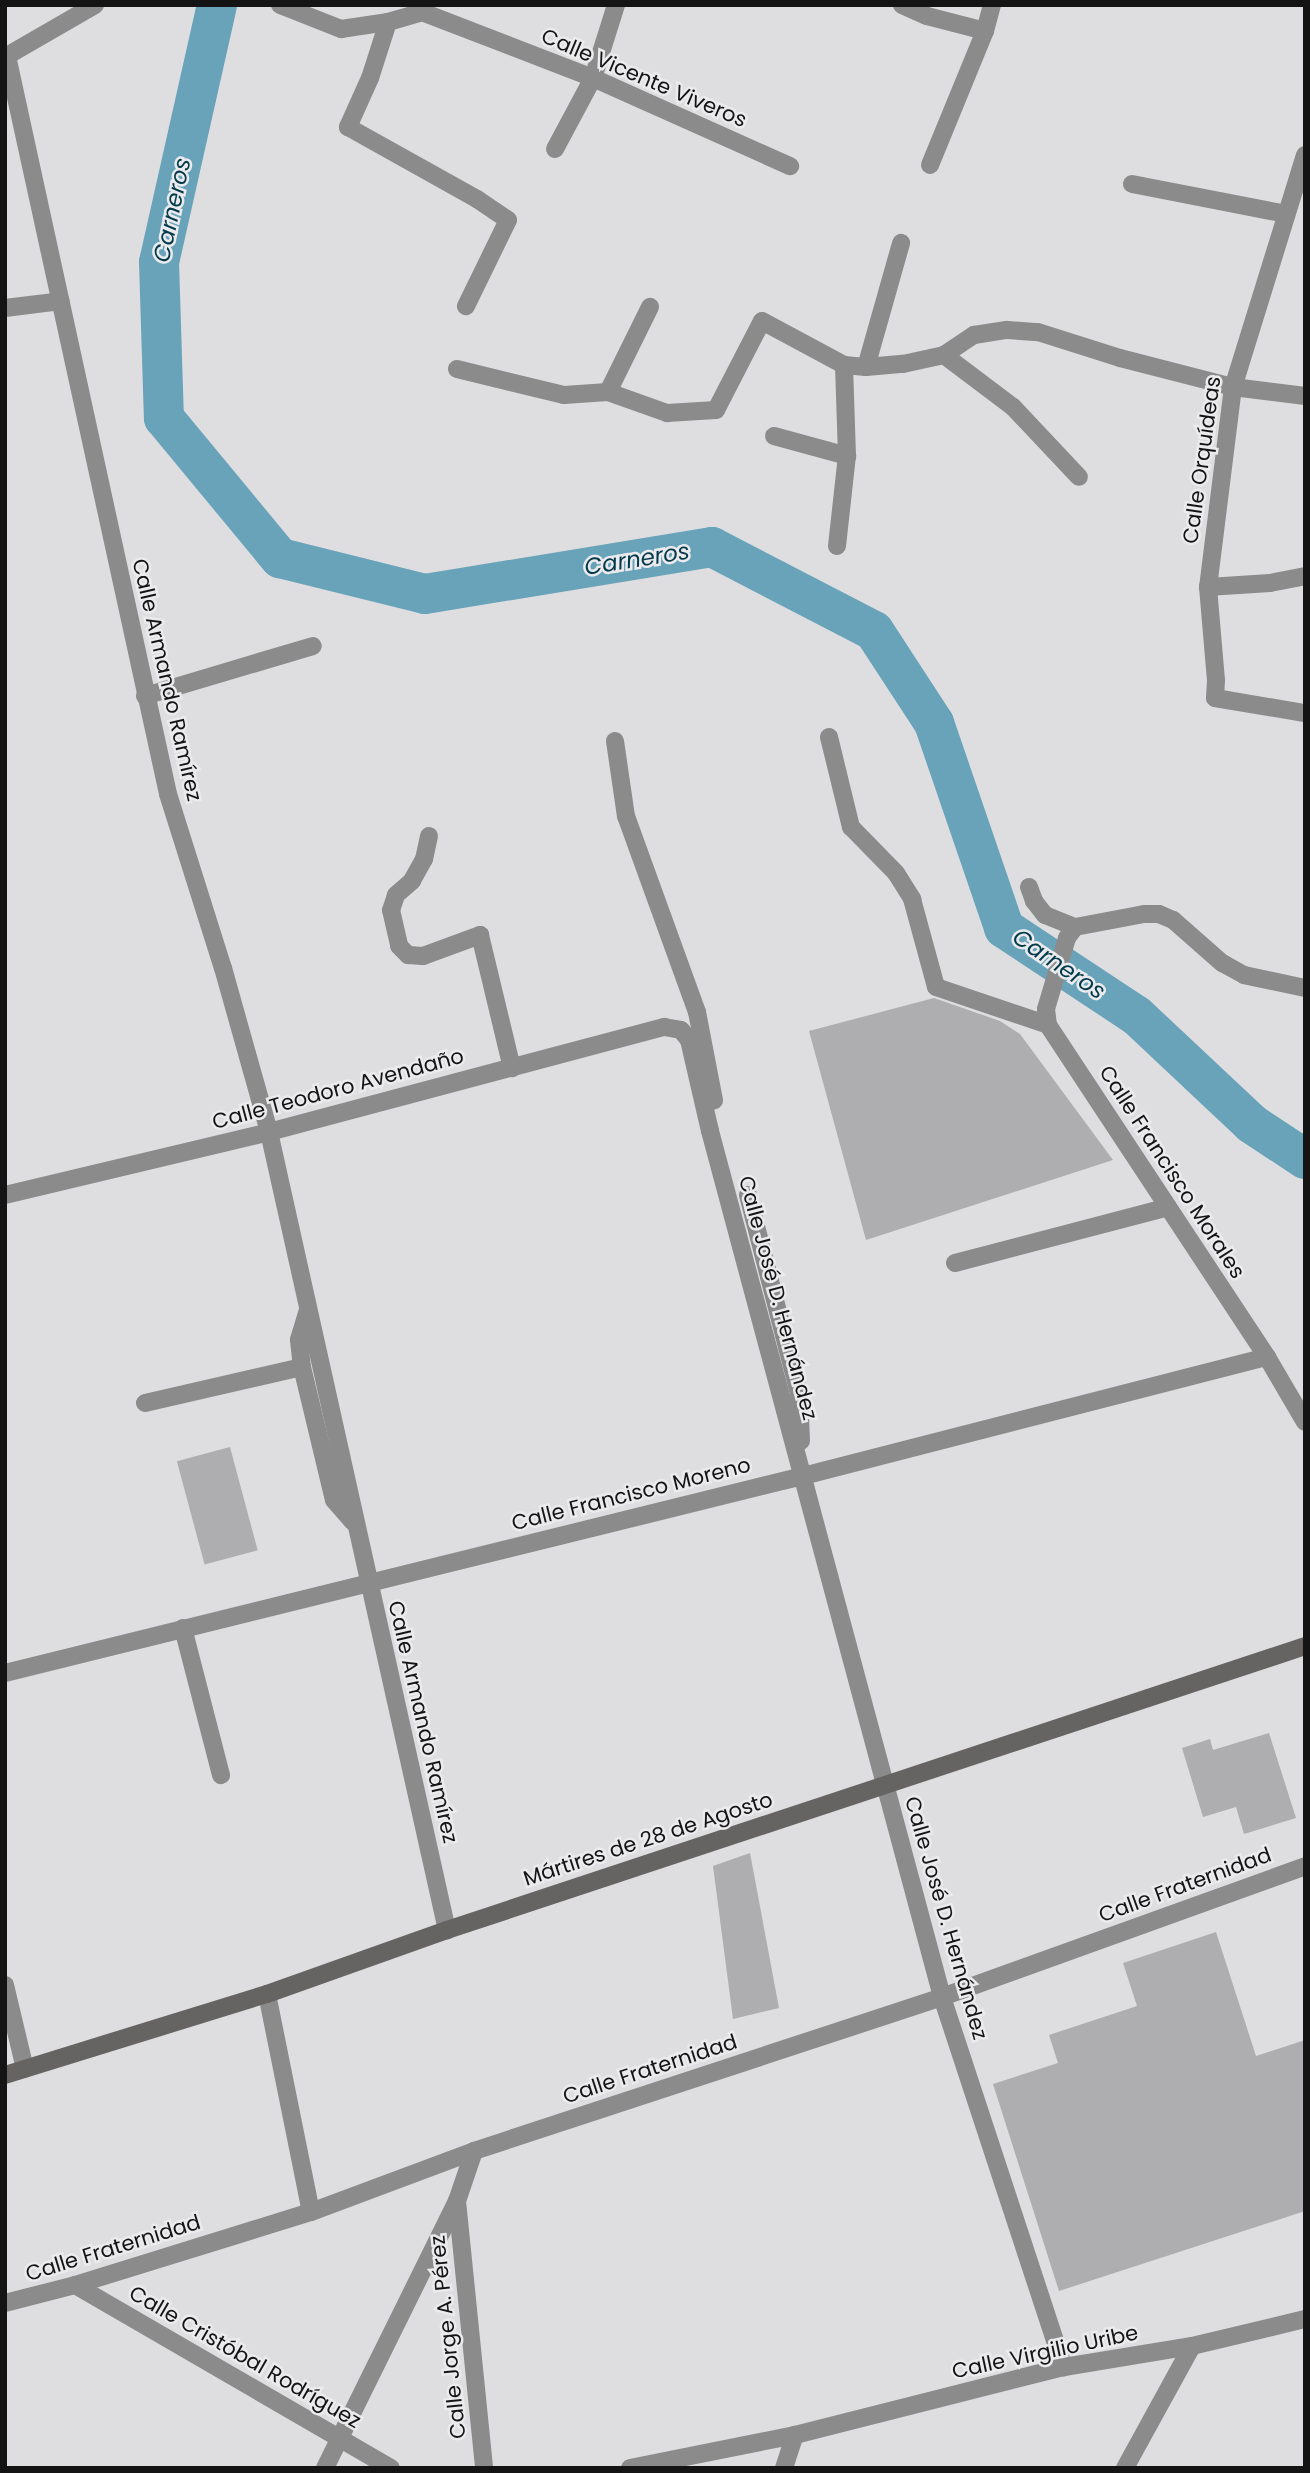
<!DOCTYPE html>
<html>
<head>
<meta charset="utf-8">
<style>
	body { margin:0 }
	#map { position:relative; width:1310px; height:2473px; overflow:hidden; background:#dedee0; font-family:Poppins,sans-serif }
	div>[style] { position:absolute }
	.river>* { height:40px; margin:-20px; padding:0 20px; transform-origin:20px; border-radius:20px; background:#68a3ba }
	.building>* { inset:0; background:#aeaeb1; transform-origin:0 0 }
	.minor>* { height:18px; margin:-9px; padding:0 9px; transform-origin:9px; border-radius:9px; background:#8c8b8b }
	.secondary>* { height:18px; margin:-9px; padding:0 9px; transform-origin:9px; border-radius:9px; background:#656463 }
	span { translate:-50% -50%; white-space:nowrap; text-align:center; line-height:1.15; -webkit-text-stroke:5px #ebebee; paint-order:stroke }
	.street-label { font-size:21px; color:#141414 }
	.water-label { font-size:23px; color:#033b4c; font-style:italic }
	.frame { position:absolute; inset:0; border:7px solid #141414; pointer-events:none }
</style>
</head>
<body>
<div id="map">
	<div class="river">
		<div style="left:217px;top:5px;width:263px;rotate:102.7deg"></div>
		<div style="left:159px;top:262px;width:156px;rotate:88.2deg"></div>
		<div style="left:164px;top:418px;width:182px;rotate:50.4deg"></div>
		<div style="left:280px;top:558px;width:149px;rotate:13.9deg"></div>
		<div style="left:425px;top:594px;width:291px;rotate:-9.3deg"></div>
		<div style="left:712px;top:547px;width:182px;rotate:27.4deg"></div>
		<div style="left:874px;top:631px;width:110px;rotate:56.9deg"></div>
		<div style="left:934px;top:723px;width:217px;rotate:71.1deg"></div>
		<div style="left:1004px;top:928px;width:159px;rotate:33.5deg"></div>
		<div style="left:1137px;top:1016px;width:158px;rotate:43.2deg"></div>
		<div style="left:1252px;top:1124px;width:64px;rotate:33.4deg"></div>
	</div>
	<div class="building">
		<div style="clip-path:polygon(934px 998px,1000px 1021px,1020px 1034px,1113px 1160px,866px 1240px,809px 1031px)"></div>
		<div style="left:230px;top:1447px;width:107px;height:55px;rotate:75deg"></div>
		<div style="clip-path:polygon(1269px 1733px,1296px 1818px,1244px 1834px,1236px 1807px,1203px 1817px,1182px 1748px,1210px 1739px,1213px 1750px)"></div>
		<div style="clip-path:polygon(750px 1853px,779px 2008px,733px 2019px,713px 1866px)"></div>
		<div style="clip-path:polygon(1216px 1932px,1256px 2056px,1305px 2040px,1305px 2211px,1059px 2291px,993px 2084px,1058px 2063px,1049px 2035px,1137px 2006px,1123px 1963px)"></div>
	</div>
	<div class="minor">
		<div style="left:280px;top:5px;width:66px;rotate:21.5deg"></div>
		<div style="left:341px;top:29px;width:48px;rotate:-8.5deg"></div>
		<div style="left:388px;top:22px;width:35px;rotate:-16deg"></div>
		<div style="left:422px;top:12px;width:183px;rotate:21.1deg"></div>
		<div style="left:593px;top:78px;width:216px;rotate:24.1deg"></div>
		<div style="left:902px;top:5px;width:27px;rotate:24deg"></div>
		<div style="left:927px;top:16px;width:60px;rotate:14.5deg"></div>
		<div style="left:388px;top:22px;width:59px;rotate:107.8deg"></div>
		<div style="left:370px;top:78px;width:54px;rotate:114.2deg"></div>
		<div style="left:348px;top:127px;width:148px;rotate:29.2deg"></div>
		<div style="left:477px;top:199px;width:37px;rotate:34deg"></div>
		<div style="left:508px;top:220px;width:96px;rotate:116deg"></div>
		<div style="left:7px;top:56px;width:755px;rotate:77.69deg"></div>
		<div style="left:168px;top:794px;width:182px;rotate:72.5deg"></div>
		<div style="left:223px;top:968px;width:170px;rotate:74.3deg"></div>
		<div style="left:269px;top:1132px;width:818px;rotate:77.43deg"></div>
		<div style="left:5px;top:57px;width:104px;rotate:-30deg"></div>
		<div style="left:555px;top:149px;width:81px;rotate:-61.8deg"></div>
		<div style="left:593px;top:78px;width:77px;rotate:-72.5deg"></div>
		<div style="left:1305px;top:155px;width:243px;rotate:107.2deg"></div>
		<div style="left:1233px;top:387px;width:202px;rotate:97.1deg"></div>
		<div style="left:1208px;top:587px;width:93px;rotate:85.1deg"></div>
		<div style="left:1216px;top:680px;width:18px;rotate:93deg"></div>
		<div style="left:1215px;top:698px;width:91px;rotate:9.5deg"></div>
		<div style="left:930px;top:165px;width:145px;rotate:-67.7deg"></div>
		<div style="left:985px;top:31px;width:27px;rotate:-75deg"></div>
		<div style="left:1132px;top:184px;width:157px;rotate:11deg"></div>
		<div style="left:5px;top:308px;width:56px;rotate:-7.1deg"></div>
		<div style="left:944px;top:355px;width:86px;rotate:37deg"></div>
		<div style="left:1013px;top:407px;width:96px;rotate:46.7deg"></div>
		<div style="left:866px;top:367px;width:129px;rotate:-74.2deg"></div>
		<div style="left:457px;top:369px;width:110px;rotate:13.7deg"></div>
		<div style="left:564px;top:395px;width:44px;rotate:-3.9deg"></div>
		<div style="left:608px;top:392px;width:63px;rotate:19.6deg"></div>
		<div style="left:667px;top:413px;width:49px;rotate:-3.5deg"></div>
		<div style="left:716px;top:410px;width:100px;rotate:-62.7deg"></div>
		<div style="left:762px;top:321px;width:93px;rotate:28.2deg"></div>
		<div style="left:844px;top:365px;width:22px;rotate:5deg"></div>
		<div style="left:866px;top:367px;width:37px;rotate:-5deg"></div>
		<div style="left:903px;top:364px;width:42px;rotate:-12.4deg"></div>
		<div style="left:944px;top:355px;width:36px;rotate:-34deg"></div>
		<div style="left:974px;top:335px;width:33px;rotate:-9deg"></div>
		<div style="left:1007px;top:330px;width:31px;rotate:4deg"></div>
		<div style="left:1038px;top:332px;width:86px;rotate:17.6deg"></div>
		<div style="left:1120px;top:358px;width:117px;rotate:14.4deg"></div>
		<div style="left:1233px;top:387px;width:73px;rotate:7.1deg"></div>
		<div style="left:608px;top:392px;width:95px;rotate:-63.7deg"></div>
		<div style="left:774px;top:436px;width:76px;rotate:15.3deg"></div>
		<div style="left:837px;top:546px;width:91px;rotate:-83.7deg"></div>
		<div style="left:847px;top:456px;width:91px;rotate:-91.9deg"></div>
		<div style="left:1208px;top:587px;width:62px;rotate:-3.7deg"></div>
		<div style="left:1270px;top:583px;width:36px;rotate:-11deg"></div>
		<div style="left:145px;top:696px;width:175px;rotate:-16.6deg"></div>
		<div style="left:829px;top:737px;width:93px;rotate:76.3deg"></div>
		<div style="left:851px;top:827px;width:64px;rotate:45.6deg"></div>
		<div style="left:896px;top:873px;width:31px;rotate:58deg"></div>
		<div style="left:912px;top:899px;width:91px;rotate:74.7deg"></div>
		<div style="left:936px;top:987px;width:118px;rotate:18.7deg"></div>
		<div style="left:615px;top:741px;width:76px;rotate:81.7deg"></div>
		<div style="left:626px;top:816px;width:208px;rotate:70.1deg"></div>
		<div style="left:697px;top:1012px;width:90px;rotate:79.1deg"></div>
		<div style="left:429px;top:836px;width:24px;rotate:102deg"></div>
		<div style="left:424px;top:859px;width:25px;rotate:119deg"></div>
		<div style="left:412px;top:881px;width:21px;rotate:139deg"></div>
		<div style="left:396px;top:895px;width:16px;rotate:108deg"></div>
		<div style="left:391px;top:910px;width:37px;rotate:77deg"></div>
		<div style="left:399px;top:946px;width:13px;rotate:45deg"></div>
		<div style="left:408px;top:955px;width:15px;rotate:4deg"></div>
		<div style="left:423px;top:956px;width:61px;rotate:-20.2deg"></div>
		<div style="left:480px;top:935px;width:137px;rotate:76.5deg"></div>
		<div style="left:1029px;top:887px;width:15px;rotate:70deg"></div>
		<div style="left:1034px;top:901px;width:18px;rotate:52deg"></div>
		<div style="left:1045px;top:915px;width:32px;rotate:22deg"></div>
		<div style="left:1305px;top:988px;width:62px;rotate:-168deg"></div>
		<div style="left:1244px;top:975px;width:25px;rotate:-151deg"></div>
		<div style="left:1222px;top:963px;width:65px;rotate:-138.7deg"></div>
		<div style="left:1173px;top:920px;width:15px;rotate:-157deg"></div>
		<div style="left:1159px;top:914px;width:15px;rotate:180deg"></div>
		<div style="left:1144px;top:914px;width:70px;rotate:169.3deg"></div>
		<div style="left:1075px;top:927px;width:14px;rotate:126deg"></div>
		<div style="left:1067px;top:938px;width:74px;rotate:106.5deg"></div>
		<div style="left:1046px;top:1009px;width:16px;rotate:83deg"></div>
		<div style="left:1048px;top:1025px;width:398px;rotate:56.6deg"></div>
		<div style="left:1267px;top:1357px;width:75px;rotate:59.7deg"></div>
		<div style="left:5px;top:1195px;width:271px;rotate:-13.4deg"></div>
		<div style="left:269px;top:1132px;width:409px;rotate:-14.9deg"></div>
		<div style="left:664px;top:1027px;width:17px;rotate:10deg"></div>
		<div style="left:681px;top:1030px;width:13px;rotate:51deg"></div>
		<div style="left:689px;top:1040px;width:93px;rotate:77deg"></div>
		<div style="left:710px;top:1131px;width:897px;rotate:75deg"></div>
		<div style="left:942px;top:1997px;width:390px;rotate:71.8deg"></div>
		<div style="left:748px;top:1195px;width:204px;rotate:75.6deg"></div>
		<div style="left:799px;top:1393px;width:48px;rotate:87.6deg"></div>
		<div style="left:955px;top:1263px;width:220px;rotate:-14.7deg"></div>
		<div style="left:308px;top:1310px;width:31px;rotate:107deg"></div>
		<div style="left:299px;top:1340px;width:27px;rotate:84deg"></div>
		<div style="left:302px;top:1367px;width:137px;rotate:76.5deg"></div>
		<div style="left:334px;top:1500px;width:29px;rotate:49deg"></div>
		<div style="left:145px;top:1403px;width:161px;rotate:-12.9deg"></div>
		<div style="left:183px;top:1628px;width:152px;rotate:75.5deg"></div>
		<div style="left:5px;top:1673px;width:822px;rotate:-13.87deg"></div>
		<div style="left:803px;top:1476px;width:479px;rotate:-14.4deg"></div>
		<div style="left:5px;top:1985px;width:86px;rotate:76.6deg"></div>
		<div style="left:267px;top:1994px;width:222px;rotate:78.6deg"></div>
		<div style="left:457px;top:2201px;width:268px;rotate:84.2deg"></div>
		<div style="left:75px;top:2285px;width:365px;rotate:30.1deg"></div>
		<div style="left:5px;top:2303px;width:72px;rotate:-14.4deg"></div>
		<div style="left:75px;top:2285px;width:247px;rotate:-17.2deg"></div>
		<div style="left:311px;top:2212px;width:174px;rotate:-20.5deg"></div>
		<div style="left:474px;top:2151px;width:493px;rotate:-18.2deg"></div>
		<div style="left:942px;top:1997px;width:386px;rotate:-19.8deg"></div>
		<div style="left:325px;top:2468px;width:298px;rotate:-63.7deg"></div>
		<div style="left:457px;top:2201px;width:53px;rotate:-71.2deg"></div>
		<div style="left:630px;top:2468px;width:168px;rotate:-11.3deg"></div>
		<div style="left:795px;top:2435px;width:277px;rotate:-14.2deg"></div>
		<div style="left:1064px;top:2367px;width:130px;rotate:-9.3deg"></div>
		<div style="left:1192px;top:2346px;width:116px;rotate:-13.4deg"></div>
		<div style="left:784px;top:2468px;width:35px;rotate:-72deg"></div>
		<div style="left:1125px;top:2468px;width:139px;rotate:-61.2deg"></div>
	</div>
	<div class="secondary">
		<div style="left:5px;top:2075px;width:274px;rotate:-17.2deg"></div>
		<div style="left:267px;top:1994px;width:191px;rotate:-19.6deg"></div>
		<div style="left:447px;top:1930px;width:904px;rotate:-18.31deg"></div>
	</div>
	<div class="street-label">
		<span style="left:644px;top:78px;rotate:23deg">Calle Vicente Viveros</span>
		<span style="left:1202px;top:460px;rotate:-82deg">Calle Orquídeas</span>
		<span style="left:167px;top:680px;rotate:77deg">Calle Armando Ramírez</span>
		<span style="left:338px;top:1089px;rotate:-15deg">Calle Teodoro Avendaño</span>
		<span style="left:1172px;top:1172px;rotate:57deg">Calle Francisco Morales</span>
		<span style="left:778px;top:1298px;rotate:75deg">Calle José D. Hernández</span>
		<span style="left:631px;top:1494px;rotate:-14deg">Calle Francisco Moreno</span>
		<span style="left:423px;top:1722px;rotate:77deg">Calle Armando Ramírez</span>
		<span style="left:648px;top:1839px;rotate:-18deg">Mártires de 28 de Agosto</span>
		<span style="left:1185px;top:1885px;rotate:-20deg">Calle Fraternidad</span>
		<span style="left:946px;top:1918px;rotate:74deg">Calle José D. Hernández</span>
		<span style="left:650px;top:2069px;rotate:-18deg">Calle Fraternidad</span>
		<span style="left:113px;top:2248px;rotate:-17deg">Calle Fraternidad</span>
		<span style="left:448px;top:2337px;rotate:-96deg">Calle Jorge A. Pérez</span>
		<span style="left:1045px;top:2352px;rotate:-12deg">Calle Virgilio Uribe</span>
		<span style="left:245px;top:2357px;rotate:30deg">Calle Cristóbal Rodríguez</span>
	</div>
	<div class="water-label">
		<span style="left:172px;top:210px;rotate:-78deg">Carneros</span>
		<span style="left:637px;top:559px;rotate:-9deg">Carneros</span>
		<span style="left:1059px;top:964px;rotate:34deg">Carneros</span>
	</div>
	<div class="frame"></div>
</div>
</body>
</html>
